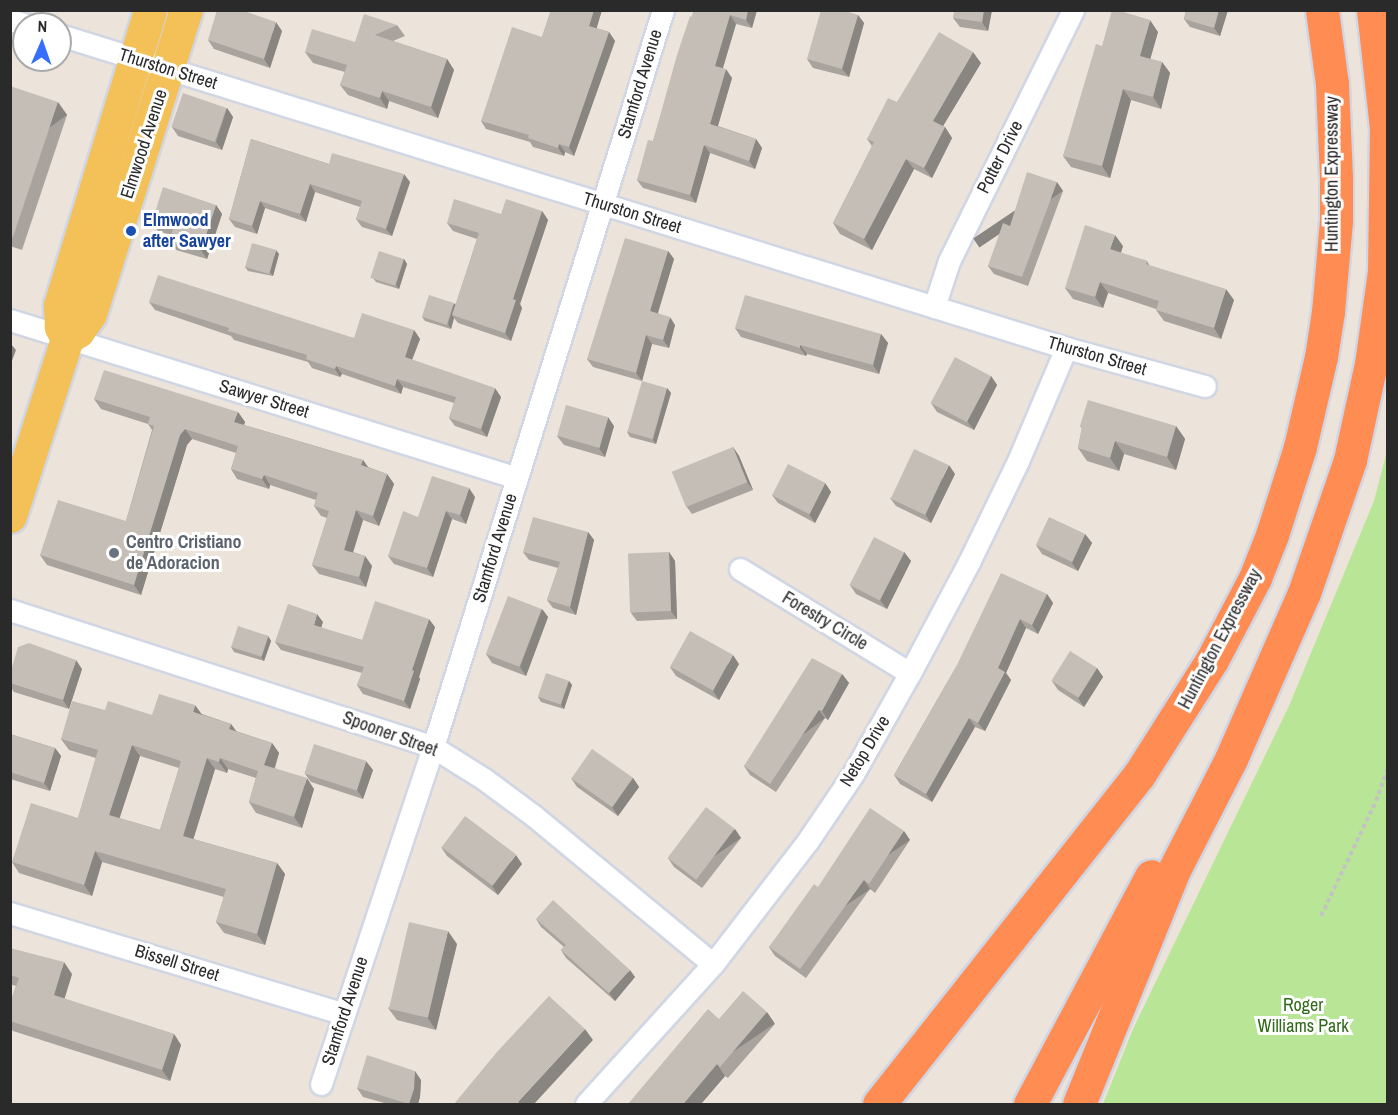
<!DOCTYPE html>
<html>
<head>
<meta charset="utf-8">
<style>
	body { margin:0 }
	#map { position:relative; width:1398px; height:1115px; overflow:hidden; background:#ece3db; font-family:"Archivo Narrow",sans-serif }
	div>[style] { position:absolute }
	.green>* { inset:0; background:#b8e596 }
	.path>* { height:4px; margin-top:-2px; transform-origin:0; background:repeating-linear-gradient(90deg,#c3c3c3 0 4.5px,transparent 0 7.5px) }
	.roads { filter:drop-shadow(2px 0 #d0d6e3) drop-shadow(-2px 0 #d0d6e3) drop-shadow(0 2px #d0d6e3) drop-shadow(0 -2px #d0d6e3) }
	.minor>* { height:21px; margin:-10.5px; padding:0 10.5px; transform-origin:10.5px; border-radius:10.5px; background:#fff }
	.primary>* { height:33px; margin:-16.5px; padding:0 16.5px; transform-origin:16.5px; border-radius:16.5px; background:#f4c158 }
	.motorway>* { height:33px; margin:-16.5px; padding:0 16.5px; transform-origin:16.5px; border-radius:16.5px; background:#ff8d53 }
	.wall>* { inset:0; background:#a9a39d }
	.shaded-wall>* { inset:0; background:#898580; transform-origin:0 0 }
	.building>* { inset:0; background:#c4beb7; transform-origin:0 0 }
	.dots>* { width:16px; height:16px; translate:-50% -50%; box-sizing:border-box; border:3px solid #fff; border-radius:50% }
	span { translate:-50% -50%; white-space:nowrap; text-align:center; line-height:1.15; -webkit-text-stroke:6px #fff; paint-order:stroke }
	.street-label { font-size:18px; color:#2a2a2a }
	.transit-label { font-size:18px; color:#164399; font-weight:700 }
	.left { translate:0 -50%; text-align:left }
	.worship-label { font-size:18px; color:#5b616d; font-weight:700 }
	.park-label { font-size:18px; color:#306918 }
	.frame { position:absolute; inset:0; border:12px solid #2a2a2a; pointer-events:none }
	.north { position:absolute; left:12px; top:12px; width:60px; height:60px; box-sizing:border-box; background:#fff; border:2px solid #aaa; border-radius:50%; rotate:2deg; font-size:16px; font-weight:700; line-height:24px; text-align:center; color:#2a2a2a }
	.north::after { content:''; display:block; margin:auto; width:21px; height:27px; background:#366fff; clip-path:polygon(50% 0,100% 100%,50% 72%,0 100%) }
</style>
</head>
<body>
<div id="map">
	<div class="green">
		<div style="clip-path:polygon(1387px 451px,1387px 1104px,1103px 1104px,1133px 1029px,1289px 706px,1374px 501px)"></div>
	</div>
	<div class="path">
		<div style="left:1321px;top:916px;width:127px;rotate:-64.4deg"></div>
		<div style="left:1376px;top:801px;width:35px;rotate:-70deg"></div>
	</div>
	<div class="roads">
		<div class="minor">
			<div style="left:10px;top:20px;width:15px;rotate:16deg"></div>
			<div style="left:60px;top:35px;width:1054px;rotate:17.28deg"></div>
			<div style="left:1066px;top:348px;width:144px;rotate:15.3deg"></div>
			<div style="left:934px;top:307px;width:48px;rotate:-71.9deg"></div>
			<div style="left:949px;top:261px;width:280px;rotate:-63.7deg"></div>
			<div style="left:10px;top:320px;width:531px;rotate:17.31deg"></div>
			<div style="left:740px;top:569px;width:199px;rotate:31.5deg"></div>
			<div style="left:10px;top:610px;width:445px;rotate:17.9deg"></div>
			<div style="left:433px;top:747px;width:60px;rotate:32.1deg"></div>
			<div style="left:484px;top:779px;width:62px;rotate:36.5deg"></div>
			<div style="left:534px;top:816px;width:232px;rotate:39.6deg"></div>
			<div style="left:10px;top:913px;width:349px;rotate:16.8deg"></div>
			<div style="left:321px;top:1084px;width:355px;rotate:-71.6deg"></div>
			<div style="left:433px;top:747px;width:772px;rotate:-72.67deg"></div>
			<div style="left:586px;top:1104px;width:189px;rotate:-47.8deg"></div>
			<div style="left:713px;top:964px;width:154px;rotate:-52.4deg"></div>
			<div style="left:807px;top:842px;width:82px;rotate:-55.9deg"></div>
			<div style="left:853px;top:774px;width:116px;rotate:-60.6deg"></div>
			<div style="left:910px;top:673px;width:126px;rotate:-62deg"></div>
			<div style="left:969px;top:562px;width:112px;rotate:-64.1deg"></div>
			<div style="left:1018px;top:461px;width:123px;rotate:-67deg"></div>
		</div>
		<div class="primary">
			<div style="left:67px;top:338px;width:13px;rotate:-119deg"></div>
			<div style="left:61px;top:327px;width:22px;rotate:-93deg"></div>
			<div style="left:60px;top:305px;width:308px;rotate:-73deg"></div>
			<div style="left:10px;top:516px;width:187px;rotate:-72.2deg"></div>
			<div style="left:67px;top:338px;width:13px;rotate:-32deg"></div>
			<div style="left:78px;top:331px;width:21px;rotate:-55deg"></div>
			<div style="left:90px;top:314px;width:319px;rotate:-72.5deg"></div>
		</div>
		<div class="motorway">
			<div style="left:879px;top:1104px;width:419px;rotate:-51.7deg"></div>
			<div style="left:1139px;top:775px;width:136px;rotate:-57.6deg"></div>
			<div style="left:1212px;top:660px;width:93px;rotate:-62.3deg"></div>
			<div style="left:1255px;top:578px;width:46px;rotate:-68.4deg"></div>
			<div style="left:1272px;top:535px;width:92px;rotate:-72.3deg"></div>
			<div style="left:1300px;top:447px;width:92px;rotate:-76.9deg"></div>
			<div style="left:1321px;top:357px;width:46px;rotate:-81.2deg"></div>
			<div style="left:1328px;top:312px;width:91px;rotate:-85deg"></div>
			<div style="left:1336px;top:221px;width:44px;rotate:-90deg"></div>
			<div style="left:1336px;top:177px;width:93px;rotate:-92.5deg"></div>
			<div style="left:1332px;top:84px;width:75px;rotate:-97.7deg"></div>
			<div style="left:1030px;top:1104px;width:258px;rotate:-62deg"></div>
			<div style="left:1079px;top:1104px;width:250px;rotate:-67.9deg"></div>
			<div style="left:1173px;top:872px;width:127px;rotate:-62.8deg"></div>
			<div style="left:1231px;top:759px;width:181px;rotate:-66.3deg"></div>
			<div style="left:1304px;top:593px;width:141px;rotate:-70.9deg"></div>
			<div style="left:1350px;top:460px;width:98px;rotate:-77.7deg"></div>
			<div style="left:1371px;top:364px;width:93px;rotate:-82deg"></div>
			<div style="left:1384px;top:272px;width:144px;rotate:-89.2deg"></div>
			<div style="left:1386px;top:128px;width:119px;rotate:-96.3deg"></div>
		</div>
	</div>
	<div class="wall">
		<div style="clip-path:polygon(551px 10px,602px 10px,596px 28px,609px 32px,615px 41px,574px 156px,565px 152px,564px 156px,533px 147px,530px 142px,486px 129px,481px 121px,542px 37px)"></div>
		<div style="clip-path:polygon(694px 10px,757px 10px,752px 28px,736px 24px,723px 68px,732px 78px,718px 126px,756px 139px,762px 148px,755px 169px,710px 153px,696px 203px,643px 188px,637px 180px,653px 141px)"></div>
		<div style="clip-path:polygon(955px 10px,992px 10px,988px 31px,960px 27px,953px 18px)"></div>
		<div style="clip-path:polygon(1186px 10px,1228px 10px,1220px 36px,1190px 27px,1184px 19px)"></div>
		<div style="clip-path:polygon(858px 15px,864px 23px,849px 77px,813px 68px,807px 59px)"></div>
		<div style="clip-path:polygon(397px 25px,405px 36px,393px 41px,447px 59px,454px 70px,438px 118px,389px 101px,387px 109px,348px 95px,340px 85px,345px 72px,313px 63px,305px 52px,355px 42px)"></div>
		<div style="clip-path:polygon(282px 31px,270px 68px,214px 49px,208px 40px)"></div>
		<div style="clip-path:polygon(1158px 32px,1150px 59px,1162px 62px,1170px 73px,1161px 109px,1131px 100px,1110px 178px,1071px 167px,1063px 156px,1102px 46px)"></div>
		<div style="clip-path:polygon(981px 63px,943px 126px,945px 127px,952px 138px,932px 178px,914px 169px,872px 250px,840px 234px,833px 223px,872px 146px,867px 139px,897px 102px)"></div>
		<div style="clip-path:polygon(10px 86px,67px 115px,22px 250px,10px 246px)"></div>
		<div style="clip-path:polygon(227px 108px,233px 117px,222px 150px,178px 136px,172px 127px)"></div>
		<div style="clip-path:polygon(251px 139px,329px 164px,410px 182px,392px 236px,362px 227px,356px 219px,360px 207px,315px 192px,306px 222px,265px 208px,257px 234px,235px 227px,229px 219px)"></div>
		<div style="clip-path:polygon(1063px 191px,1028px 286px,994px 274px,988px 266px,1010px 226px)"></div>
		<div style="clip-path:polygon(216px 205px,222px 214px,207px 259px,176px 250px,169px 241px,171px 235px,158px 231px,152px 222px)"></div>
		<div style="clip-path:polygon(542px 211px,548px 220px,520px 304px,522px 308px,511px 341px,458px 323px,454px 318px,451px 329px,425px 321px,422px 317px,456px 304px,477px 239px,453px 231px,447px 223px,501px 214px)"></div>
		<div style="clip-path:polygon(1123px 246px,1121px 253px,1147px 261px,1150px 266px,1234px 300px,1221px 339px,1164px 321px,1156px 310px,1156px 309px,1108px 293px,1103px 308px,1073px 299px,1065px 288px)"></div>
		<div style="clip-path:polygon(668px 251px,674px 259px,658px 313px,675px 325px,669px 348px,652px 344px,642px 381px,593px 367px,587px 359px)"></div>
		<div style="clip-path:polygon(279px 254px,273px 276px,248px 271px,245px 267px)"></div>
		<div style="clip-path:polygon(404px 259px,407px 264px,399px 289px,376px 282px,373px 278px)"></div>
		<div style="clip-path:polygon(149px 302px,354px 338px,414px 330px,420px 339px,412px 360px,501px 397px,487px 437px,455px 426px,449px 418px,454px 403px,403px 387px,401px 394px,342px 374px,340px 377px,312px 368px,308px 362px,234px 340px,231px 336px,155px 310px)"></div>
		<div style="clip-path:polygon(735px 328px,881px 334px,888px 343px,879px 374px,807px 354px,806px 356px,741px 337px)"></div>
		<div style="clip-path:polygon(991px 376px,997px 385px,974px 430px,937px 412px,931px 403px)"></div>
		<div style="clip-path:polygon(667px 388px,671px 393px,656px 444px,630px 437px,627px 432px)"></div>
		<div style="clip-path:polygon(94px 399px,238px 412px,245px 422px,244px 425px,363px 460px,368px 467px,387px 474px,394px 484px,379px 526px,363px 520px,353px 552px,365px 556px,372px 566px,366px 587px,319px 574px,312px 565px,327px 518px,321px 516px,314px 506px,316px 500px,270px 485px,269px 489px,237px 479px,231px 469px,236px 453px,192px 439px,187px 445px,141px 595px,47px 565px,40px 555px,126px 521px,152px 430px,148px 424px,101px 409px)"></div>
		<div style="clip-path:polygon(614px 426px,605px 457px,564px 445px,557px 436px)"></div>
		<div style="clip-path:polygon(1080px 426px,1176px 426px,1185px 439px,1176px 470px,1124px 454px,1119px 471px,1087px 461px,1078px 448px,1082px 428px)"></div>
		<div style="clip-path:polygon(733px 447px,739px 456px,753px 490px,692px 514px,686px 506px)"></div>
		<div style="clip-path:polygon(955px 474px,931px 523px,896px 506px,890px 498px)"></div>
		<div style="clip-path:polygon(825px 483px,831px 492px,815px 523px,778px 503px,772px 495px)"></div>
		<div style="clip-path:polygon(475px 497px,466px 524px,452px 519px,433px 577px,394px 564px,388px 556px,418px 517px)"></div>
		<div style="clip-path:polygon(588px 532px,594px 540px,576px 615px,553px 608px,547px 600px,558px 568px,529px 560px,523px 552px)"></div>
		<div style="clip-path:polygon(1085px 534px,1092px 543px,1078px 571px,1042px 554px,1036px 545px)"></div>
		<div style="clip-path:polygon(669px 552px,675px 561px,677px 619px,637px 621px,631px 613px)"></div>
		<div style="clip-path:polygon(904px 552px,911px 561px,887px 609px,856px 594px,850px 585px)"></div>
		<div style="clip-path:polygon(1047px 594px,1053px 603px,1038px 634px,1026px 628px,1006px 673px,1011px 680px,985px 731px,975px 727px,932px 802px,900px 784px,894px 775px,956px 667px)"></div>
		<div style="clip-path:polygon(542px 609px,548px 617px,526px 676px,492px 663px,486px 654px)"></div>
		<div style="clip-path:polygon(323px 622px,321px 628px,362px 640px,435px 627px,419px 677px,420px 679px,410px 709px,363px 694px,357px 685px,362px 673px,281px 650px,275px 642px)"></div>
		<div style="clip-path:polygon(268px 636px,271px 641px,264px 661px,234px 652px,231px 647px)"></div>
		<div style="clip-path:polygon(739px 664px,719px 700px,676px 676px,670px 667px)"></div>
		<div style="clip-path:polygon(1097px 668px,1103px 677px,1084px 707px,1058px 690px,1052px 681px)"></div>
		<div style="clip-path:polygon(82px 669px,69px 709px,14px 692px,10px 686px,10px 674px)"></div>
		<div style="clip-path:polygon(842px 674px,849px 683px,828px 720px,825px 718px,776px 792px,750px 775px,744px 766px)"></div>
		<div style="clip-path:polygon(569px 681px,572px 685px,564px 709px,541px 702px,538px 697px)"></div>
		<div style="clip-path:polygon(evenodd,105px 710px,152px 715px,202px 714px,231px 724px,236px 731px,272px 743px,279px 753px,275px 768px,314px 789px,302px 828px,256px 813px,249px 802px,256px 778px,228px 769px,227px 773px,215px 769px,193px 839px,277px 863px,285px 874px,265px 945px,224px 933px,216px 922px,224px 897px,102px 862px,92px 896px,19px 873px,12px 862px,78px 818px,96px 758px,69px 750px,61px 739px,105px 710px,140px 756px,179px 768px,160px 830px,119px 818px,140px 756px)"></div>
		<div style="clip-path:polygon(10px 734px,55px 748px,61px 756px,50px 791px,10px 779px)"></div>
		<div style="clip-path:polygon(373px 770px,363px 799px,311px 782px,305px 774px)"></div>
		<div style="clip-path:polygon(571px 778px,633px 778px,639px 787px,618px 816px,577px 787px)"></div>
		<div style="clip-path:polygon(741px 838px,702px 888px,674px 867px,668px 858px)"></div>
		<div style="clip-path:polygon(910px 840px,875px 893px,870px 889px,806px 978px,775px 956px,769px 947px,818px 887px)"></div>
		<div style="clip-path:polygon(441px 847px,522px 864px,498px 895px,447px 856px)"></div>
		<div style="clip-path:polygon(536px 919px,635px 977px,615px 1001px,566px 958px,561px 950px,564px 947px,541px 927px)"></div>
		<div style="clip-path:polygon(457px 944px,436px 1030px,397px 1020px,388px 1008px)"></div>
		<div style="clip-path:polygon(10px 948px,72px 974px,64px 999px,174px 1034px,181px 1045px,170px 1081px,13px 1031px,10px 1027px,10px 1004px,16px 986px,10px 984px)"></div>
		<div style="clip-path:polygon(719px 1019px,775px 1024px,728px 1078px,725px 1076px,701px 1104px)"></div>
		<div style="clip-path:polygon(421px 1080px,420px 1097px,418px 1104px,388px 1104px,363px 1097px,357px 1088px)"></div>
	</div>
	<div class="shaded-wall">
		<div style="clip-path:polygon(594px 10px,602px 10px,595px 34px,589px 26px)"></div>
		<div style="clip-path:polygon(748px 10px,757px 10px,752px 28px,746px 20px)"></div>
		<div style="clip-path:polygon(984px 10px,992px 10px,988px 31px,982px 22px)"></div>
		<div style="clip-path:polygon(1219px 10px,1228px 10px,1220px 36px,1214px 28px)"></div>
		<div style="clip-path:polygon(730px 15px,736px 24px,721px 74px,715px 66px)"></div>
		<div style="clip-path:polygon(858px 15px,864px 23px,849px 77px,842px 69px)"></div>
		<div style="clip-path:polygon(1150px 20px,1158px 32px,1148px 67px,1140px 56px)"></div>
		<div style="clip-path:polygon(276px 22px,282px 31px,270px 68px,264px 59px)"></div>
		<div style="clip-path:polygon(609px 32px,615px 41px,574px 156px,569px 147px)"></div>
		<div style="clip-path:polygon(973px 52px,981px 63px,940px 131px,933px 121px)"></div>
		<div style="clip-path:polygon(447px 59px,454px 70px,438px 118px,431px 107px)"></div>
		<div style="clip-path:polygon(1162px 62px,1170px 73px,1161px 109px,1153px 97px)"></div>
		<div style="clip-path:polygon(726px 69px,732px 78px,716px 132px,710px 124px)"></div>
		<div style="clip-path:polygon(1123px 89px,1131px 100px,1110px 178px,1102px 166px)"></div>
		<div style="clip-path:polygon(382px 91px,389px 101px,387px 109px,380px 98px)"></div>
		<div style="left:58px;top:102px;width:16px;height:142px;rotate:55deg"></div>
		<div style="clip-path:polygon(227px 108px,233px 117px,222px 150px,216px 142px)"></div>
		<div style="clip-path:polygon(945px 127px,952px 138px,932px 178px,924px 168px)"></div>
		<div style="clip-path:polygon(756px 139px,762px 148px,755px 169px,749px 161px)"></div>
		<div style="clip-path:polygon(559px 144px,565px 152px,564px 156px,558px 148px)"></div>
		<div style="clip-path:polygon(704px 145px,710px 153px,696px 203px,690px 195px)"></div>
		<div style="clip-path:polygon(906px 159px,914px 169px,872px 250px,864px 239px)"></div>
		<div style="clip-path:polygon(404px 174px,410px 182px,392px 236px,386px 229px)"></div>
		<div style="left:1057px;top:182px;width:11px;height:101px;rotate:56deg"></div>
		<div style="clip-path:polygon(310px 184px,315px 192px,306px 222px,300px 214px)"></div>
		<div style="clip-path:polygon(260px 201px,265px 208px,257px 234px,252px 226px)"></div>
		<div style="clip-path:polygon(216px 205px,222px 214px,207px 259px,201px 250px)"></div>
		<div style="clip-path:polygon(542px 211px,548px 220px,520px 304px,522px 308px,511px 341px,505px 333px,513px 299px)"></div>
		<div style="clip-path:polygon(1115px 235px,1123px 246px,1118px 261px,1110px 249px)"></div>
		<div style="clip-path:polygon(276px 250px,279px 254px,273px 276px,270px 272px)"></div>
		<div style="clip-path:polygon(668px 251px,674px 259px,656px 319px,650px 311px)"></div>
		<div style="clip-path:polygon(404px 259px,407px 264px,399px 289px,396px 285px)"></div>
		<div style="clip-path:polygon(1100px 282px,1108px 293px,1103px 308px,1095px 297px)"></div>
		<div style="clip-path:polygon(1226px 289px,1234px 300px,1221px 339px,1214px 328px)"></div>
		<div style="clip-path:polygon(454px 303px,458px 307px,452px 315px,454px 318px,451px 329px,448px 324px)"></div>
		<div style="clip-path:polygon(670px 317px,675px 325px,669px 348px,663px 340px)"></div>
		<div style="clip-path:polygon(414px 330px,420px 339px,410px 365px,405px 357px)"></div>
		<div style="clip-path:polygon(881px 334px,888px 343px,879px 374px,873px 365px)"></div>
		<div style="clip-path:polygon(646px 335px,652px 344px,642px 381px,636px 373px)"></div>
		<div style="clip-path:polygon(10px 343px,16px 350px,10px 366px)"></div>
		<div style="clip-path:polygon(800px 345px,807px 354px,806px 356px,800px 348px)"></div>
		<div style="clip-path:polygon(336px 366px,342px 374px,340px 377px,335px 369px)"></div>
		<div style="clip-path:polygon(991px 376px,997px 385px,974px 430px,967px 421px)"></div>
		<div style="clip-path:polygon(397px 379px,403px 387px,401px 394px,395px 386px)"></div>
		<div style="clip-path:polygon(495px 388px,501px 397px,487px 437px,481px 429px)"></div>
		<div style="clip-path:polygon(667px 388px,671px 393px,656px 444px,653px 440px)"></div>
		<div style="clip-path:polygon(238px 412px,245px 422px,241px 432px,234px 422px)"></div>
		<div style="clip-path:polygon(608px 417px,614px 426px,605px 457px,599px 448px)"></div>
		<div style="clip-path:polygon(1176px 426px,1185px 439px,1176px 470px,1167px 457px)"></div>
		<div style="clip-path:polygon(185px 429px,192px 439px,187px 445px,141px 595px,134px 585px,180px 435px)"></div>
		<div style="clip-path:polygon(1115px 441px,1124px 454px,1119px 471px,1110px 458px)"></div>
		<div style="clip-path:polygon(733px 447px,739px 456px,753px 490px,747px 482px)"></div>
		<div style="clip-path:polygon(363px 460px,370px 470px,361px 465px)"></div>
		<div style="clip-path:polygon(949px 465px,955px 474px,931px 523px,925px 514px)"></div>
		<div style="clip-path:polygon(387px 474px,394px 484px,379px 526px,373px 516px)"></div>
		<div style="clip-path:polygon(264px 475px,270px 485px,269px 489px,262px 479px)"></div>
		<div style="clip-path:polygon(825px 483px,831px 492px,815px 523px,809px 514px)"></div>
		<div style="clip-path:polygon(469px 488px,475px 497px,466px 524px,460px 515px)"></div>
		<div style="clip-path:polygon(356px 510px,363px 520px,351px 559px,344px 550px)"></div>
		<div style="clip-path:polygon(446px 511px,452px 519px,433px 577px,427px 568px)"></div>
		<div style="clip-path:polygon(588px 532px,594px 540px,576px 615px,570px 607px)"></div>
		<div style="clip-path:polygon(1085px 534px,1092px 543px,1078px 571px,1072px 563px)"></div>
		<div style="clip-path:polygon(669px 552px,675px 561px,677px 619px,671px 611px)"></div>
		<div style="clip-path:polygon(904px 552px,911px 561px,887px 609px,880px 600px)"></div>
		<div style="clip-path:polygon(365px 556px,372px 566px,366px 587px,359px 577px)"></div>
		<div style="clip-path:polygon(1047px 594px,1053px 603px,1038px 634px,1032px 625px)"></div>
		<div style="clip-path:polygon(542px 609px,548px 617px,526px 676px,520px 667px)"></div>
		<div style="clip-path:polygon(317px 614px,323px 622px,319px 633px,314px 625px)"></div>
		<div style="clip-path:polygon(429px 619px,435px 627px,419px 677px,420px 679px,410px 709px,404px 701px,412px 670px)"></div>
		<div style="clip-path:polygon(1020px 619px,1026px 628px,1006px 673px,1011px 680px,985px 731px,978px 723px,998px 668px)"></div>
		<div style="clip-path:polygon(268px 636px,271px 641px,264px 661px,261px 657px)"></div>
		<div style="clip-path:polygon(733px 655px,739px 664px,719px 700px,713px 691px)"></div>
		<div style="clip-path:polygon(76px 660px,82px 669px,69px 709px,63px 700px)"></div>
		<div style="clip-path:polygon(1097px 668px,1103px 677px,1084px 707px,1078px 698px)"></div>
		<div style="clip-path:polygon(842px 674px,849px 683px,828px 720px,822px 711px)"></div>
		<div style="clip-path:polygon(569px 681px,572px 685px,564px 709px,561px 705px)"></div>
		<div style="clip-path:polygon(195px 705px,203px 716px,193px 712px)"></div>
		<div style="left:819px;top:710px;width:10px;height:89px;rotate:53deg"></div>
		<div style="clip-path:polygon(969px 718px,975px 727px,932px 802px,926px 794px)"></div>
		<div style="clip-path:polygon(231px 724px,239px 735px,229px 729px)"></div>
		<div style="clip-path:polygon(272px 743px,279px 753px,272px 776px,264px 765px)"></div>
		<div style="clip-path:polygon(132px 745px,140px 756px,117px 826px,109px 815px)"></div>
		<div style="clip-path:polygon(55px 748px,61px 756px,50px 791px,44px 783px)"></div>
		<div style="clip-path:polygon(207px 758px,215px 769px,191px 847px,183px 836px)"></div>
		<div style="clip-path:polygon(220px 758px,228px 769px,227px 773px,219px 762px)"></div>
		<div style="clip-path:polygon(366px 761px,373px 770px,363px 799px,357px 790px)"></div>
		<div style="clip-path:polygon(307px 778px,314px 789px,302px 828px,294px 817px)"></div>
		<div style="clip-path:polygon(633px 778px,639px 787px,618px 816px,612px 807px)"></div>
		<div style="left:735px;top:829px;width:11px;height:63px;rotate:56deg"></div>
		<div style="left:904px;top:831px;width:11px;height:64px;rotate:56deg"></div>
		<div style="clip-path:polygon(95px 851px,102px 862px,92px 896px,84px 885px)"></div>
		<div style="clip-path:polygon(516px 855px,522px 864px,498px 895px,492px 886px)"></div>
		<div style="clip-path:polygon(277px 863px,285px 874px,265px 945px,257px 934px)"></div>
		<div style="left:864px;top:880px;width:11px;height:110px;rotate:56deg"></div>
		<div style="clip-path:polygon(448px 931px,457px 944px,436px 1030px,427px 1017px)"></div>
		<div style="clip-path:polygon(64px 962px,72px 974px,62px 1007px,54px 995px)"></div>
		<div style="clip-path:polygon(630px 970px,635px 977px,615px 1001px,609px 993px)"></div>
		<div style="left:767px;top:1012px;width:14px;height:72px;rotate:56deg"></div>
		<div style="clip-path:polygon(585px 1029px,593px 1040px,534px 1104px,519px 1104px,518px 1102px)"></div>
		<div style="clip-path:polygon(174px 1034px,181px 1045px,170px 1081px,162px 1070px)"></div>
		<div style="clip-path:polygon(717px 1064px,725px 1076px,701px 1104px,683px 1104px)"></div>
		<div style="clip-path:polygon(415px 1071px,421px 1080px,420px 1097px,418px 1104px,409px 1104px)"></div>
	</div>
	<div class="building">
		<div style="clip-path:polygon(217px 10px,241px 10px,276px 22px,264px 59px,208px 40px)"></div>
		<div style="clip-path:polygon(551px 10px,594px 10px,589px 26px,609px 32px,569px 147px,559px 144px,558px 148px,528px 138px,529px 135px,481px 121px,512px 27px,542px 37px)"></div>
		<div style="clip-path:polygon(694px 10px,748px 10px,746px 20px,730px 15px,715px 66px,726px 69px,710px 124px,756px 139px,749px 161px,704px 145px,690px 195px,637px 180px,648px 140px,653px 141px,677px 55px,690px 16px,692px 17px)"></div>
		<div style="clip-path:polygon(821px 10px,842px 10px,858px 15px,842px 69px,807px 59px)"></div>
		<div style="clip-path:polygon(955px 10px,984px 10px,982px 22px,953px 18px)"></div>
		<div style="clip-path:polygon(1112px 10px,1117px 10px,1150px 20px,1140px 56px,1162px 62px,1153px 97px,1123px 89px,1102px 166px,1063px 156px,1096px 44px,1102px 46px)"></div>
		<div style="clip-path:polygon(1186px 10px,1219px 10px,1214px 28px,1184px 19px)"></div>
		<div style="clip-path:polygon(364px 14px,397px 25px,375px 35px,447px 59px,431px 107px,382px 91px,380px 98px,340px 85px,347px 65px,305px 52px,312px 29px,355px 42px)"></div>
		<div style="clip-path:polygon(939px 32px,973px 52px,933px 121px,945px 127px,924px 168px,906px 159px,864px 239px,833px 223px,874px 142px,867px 139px,888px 98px,897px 102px)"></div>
		<div style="clip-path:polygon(10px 86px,58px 102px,13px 237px,10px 236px)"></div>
		<div style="left:183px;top:93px;width:46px;height:36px;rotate:19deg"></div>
		<div style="clip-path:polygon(251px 139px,329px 164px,332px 153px,404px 174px,386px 229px,356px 219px,362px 201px,310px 184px,300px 214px,260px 201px,252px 226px,229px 219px)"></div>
		<div style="clip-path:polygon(1027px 172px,1057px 182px,1022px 277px,988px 266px,1003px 223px,1010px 226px)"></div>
		<div style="clip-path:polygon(163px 187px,216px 205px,201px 250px,169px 241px,173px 229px,152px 222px)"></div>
		<div style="clip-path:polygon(454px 199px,501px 214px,506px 199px,542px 211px,513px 299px,516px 300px,505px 333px,452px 315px,479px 233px,447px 223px)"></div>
		<div style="clip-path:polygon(1085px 225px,1115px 235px,1110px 249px,1147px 261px,1146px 264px,1226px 289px,1214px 328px,1156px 310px,1159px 301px,1100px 282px,1095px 297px,1065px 288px)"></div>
		<div style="clip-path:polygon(625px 238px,668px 251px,650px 311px,670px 317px,663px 340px,646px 335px,636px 373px,587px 359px)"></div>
		<div style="left:252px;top:243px;width:25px;height:25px;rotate:16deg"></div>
		<div style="left:379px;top:251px;width:26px;height:28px;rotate:18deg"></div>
		<div style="clip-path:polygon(158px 275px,354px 338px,362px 313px,414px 330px,405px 357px,495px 388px,481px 429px,449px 418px,456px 397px,397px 379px,395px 386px,336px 366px,335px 369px,306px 359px,307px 355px,228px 331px,229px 328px,149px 302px)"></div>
		<div style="left:429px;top:295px;width:26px;height:23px;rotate:18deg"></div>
		<div style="clip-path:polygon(745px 295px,881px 334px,873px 365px,800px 345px,800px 348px,735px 328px)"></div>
		<div style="left:955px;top:357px;width:41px;height:52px;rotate:28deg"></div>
		<div style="clip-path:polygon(104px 370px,238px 412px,234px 422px,363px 460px,361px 465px,387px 474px,373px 516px,356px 510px,344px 550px,365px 556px,359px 577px,312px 565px,329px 511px,314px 506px,318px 493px,264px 475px,262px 479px,231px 469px,238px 446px,185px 429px,180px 435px,134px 585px,40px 555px,58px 500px,126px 521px,154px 426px,148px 424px,150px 417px,94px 399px)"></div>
		<div style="left:642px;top:381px;width:26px;height:53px;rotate:16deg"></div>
		<div style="clip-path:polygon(1088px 400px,1176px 426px,1167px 457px,1115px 441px,1110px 458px,1078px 448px,1082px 426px,1080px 426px)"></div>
		<div style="left:566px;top:405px;width:44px;height:32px;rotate:16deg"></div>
		<div style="left:733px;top:447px;width:38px;height:66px;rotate:68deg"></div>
		<div style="left:914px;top:449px;width:38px;height:55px;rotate:25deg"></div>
		<div style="left:788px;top:464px;width:42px;height:35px;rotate:27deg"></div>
		<div style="clip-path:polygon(432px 476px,469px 488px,460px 515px,446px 511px,427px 568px,388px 556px,403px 511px,418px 517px)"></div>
		<div style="clip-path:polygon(533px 517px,588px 532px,570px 607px,547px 600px,560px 562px,523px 552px)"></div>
		<div style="left:1049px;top:517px;width:40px;height:31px;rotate:25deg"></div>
		<div style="left:874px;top:537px;width:34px;height:54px;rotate:27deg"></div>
		<div style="left:669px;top:552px;width:59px;height:41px;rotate:88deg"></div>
		<div style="clip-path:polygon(1001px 573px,1047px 594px,1032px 625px,1020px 619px,998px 668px,1005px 672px,978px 723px,969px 718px,926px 794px,894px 775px,956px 667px)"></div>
		<div style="left:508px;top:596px;width:36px;height:62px;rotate:21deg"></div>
		<div style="clip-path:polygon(375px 601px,429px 619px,412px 670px,414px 671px,404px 701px,357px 685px,364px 667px,275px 642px,288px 604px,317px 614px,314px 625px,362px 640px)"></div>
		<div style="left:238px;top:626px;width:32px;height:22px;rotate:18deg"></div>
		<div style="left:690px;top:631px;width:49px;height:41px;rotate:29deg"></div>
		<div style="clip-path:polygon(29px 643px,76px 660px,63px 700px,10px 683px,10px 674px,18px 647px)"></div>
		<div style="left:1070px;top:651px;width:32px;height:35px;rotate:32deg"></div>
		<div style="clip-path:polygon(812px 658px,842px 674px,822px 711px,819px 710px,770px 784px,744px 766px)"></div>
		<div style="left:546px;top:673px;width:24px;height:25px;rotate:19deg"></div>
		<div style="clip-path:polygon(evenodd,159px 694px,195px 705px,193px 712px,231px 724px,229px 729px,272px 743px,264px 765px,307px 778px,294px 817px,249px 802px,258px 771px,220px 758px,219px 762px,207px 758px,183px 836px,277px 863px,257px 934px,216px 922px,226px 889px,95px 851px,84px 885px,12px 862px,31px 803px,78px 818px,98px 750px,61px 739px,72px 701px,105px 710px,108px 701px,152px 715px,159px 694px,132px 745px,181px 761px,160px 830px,109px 815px,132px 745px)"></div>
		<div style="clip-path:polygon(10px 734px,55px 748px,44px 783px,10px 772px)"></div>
		<div style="left:314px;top:744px;width:55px;height:31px;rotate:18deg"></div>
		<div style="left:592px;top:749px;width:50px;height:36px;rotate:35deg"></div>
		<div style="left:706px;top:807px;width:36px;height:64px;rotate:37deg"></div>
		<div style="clip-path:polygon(870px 808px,904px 831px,869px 884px,864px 880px,800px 969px,769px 947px,814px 884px,818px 887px)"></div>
		<div style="left:465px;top:816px;width:64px;height:39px;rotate:37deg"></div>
		<div style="clip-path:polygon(553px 900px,630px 970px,609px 993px,561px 950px,566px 945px,536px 919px)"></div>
		<div style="left:409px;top:922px;width:40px;height:89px;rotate:13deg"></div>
		<div style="clip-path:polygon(10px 948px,64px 962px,54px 995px,174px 1034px,162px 1070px,10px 1021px,10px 1004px,19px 978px,10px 975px)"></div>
		<div style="clip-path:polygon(743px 991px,767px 1012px,720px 1067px,717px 1064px,683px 1104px,628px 1104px,708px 1009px,719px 1019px)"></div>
		<div style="clip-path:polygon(549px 996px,585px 1029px,518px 1102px,520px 1104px,454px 1104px,497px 1052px)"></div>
		<div style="clip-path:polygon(367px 1055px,415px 1071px,414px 1089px,409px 1104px,357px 1088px)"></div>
	</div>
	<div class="dots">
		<div style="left:131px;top:231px;background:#1a4fb4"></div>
		<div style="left:114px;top:553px;background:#6b7280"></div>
	</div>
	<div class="street-label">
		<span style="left:168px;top:69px;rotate:17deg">Thurston Street</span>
		<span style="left:640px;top:84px;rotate:-73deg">Stamford Avenue</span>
		<span style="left:144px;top:144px;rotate:-72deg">Elmwood Avenue</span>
		<span style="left:1000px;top:157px;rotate:-63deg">Potter Drive</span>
		<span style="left:1332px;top:174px;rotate:-90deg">Huntington Expressway</span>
		<span style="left:632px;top:213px;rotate:17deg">Thurston Street</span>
		<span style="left:1097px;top:356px;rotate:16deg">Thurston Street</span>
		<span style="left:264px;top:399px;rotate:17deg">Sawyer Street</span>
		<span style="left:495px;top:548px;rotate:-73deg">Stamford Avenue</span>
		<span style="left:825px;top:621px;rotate:31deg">Forestry Circle</span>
		<span style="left:1220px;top:639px;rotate:-62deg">Huntington Expressway</span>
		<span style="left:390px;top:734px;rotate:20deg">Spooner Street</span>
		<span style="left:865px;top:751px;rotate:-59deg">Netop Drive</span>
		<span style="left:177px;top:963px;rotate:17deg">Bissell Street</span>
		<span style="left:345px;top:1011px;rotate:-72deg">Stamford Avenue</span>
	</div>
	<div class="transit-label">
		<span class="left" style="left:143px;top:231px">Elmwood<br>after Sawyer</span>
	</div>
	<div class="worship-label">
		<span class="left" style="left:126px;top:553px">Centro Cristiano<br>de Adoracion</span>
	</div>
	<div class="park-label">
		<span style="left:1303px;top:1016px">Roger<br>Williams Park</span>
	</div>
	<div class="frame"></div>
	<div class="north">N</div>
</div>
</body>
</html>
